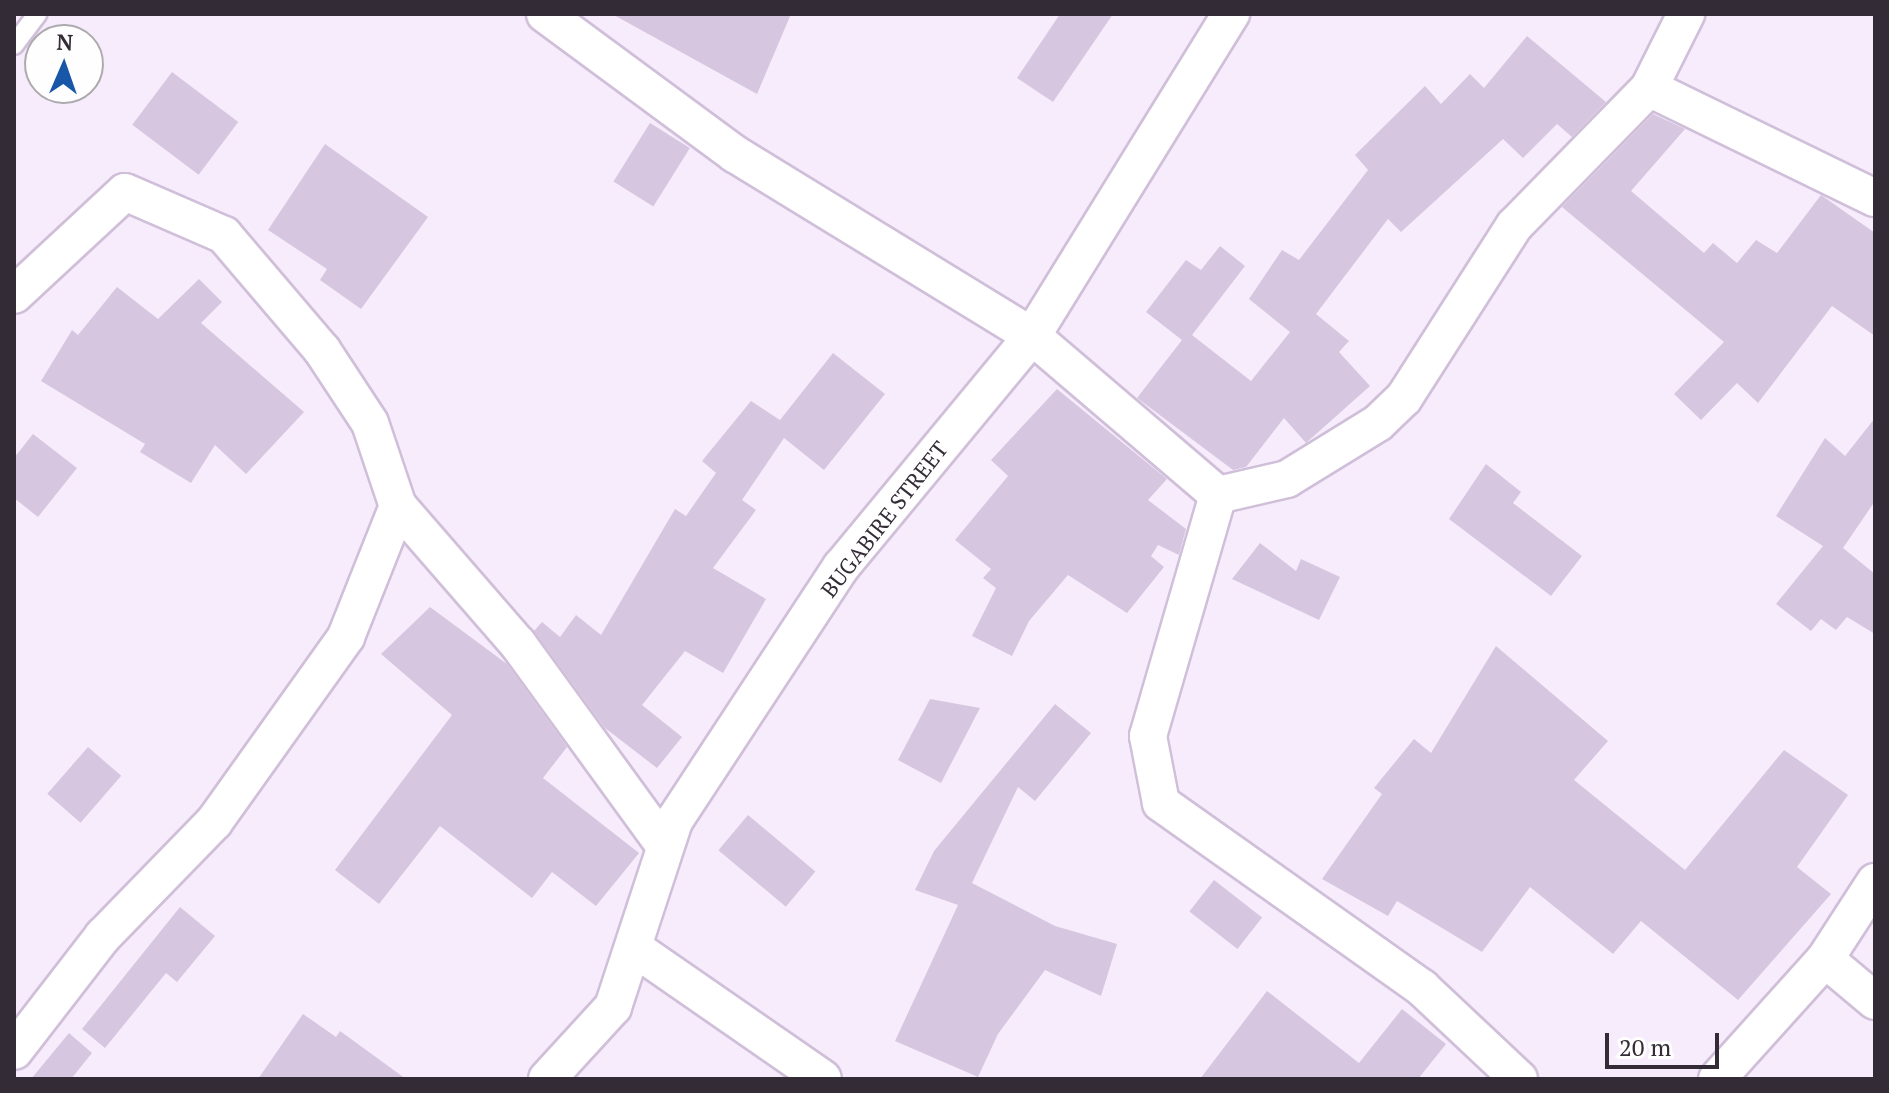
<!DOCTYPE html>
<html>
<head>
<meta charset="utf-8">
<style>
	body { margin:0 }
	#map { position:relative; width:1889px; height:1093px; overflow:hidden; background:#f7ecfc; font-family:"PT Serif",serif }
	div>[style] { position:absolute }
	.building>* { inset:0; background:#d7c6df; transform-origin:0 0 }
	.roads { filter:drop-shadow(2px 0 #d0bfd9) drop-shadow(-2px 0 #d0bfd9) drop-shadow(0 2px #d0bfd9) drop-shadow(0 -2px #d0bfd9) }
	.service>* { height:18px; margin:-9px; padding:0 9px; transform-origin:9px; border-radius:9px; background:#fff }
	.minor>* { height:36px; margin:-18px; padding:0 18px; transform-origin:18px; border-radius:18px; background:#fff }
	span { translate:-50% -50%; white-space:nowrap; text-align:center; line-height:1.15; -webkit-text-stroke:6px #fefefe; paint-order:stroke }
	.street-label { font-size:22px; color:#332c36 }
	.frame { position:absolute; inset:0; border:16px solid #332c36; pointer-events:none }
	.north { position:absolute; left:24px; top:24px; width:80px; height:80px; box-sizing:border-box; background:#fefefe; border:2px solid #adaaae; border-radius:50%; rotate:2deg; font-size:22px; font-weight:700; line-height:32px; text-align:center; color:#332c36 }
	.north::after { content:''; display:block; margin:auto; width:28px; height:36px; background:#1856a7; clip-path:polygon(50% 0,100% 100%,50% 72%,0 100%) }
	.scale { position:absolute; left:1605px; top:1033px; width:114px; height:36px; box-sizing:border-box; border:4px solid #332c36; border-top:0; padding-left:10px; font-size:24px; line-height:28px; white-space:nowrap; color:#332c36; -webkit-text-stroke:6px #fefefe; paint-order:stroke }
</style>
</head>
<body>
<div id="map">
	<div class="building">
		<div style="clip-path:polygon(612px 14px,791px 14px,757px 94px)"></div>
		<div style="clip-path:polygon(1060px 14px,1113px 14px,1053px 102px,1017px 78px)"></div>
		<div style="clip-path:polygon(1527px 36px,1606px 102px,1572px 137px,1557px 124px,1523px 158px,1503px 139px,1401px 232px,1388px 219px,1316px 314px,1349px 341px,1339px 352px,1370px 386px,1306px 443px,1284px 418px,1246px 467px,1233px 470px,1137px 398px,1182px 340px,1146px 312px,1186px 260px,1201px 270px,1220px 246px,1245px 266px,1192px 335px,1251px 381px,1290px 332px,1249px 299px,1282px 250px,1299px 260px,1368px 170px,1355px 155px,1425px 86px,1441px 104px,1470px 74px,1484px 88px)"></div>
		<div style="left:172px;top:72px;width:83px;height:66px;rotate:37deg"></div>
		<div style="clip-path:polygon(1653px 114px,1685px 129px,1631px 191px,1704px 253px,1713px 243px,1737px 263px,1756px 240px,1777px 253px,1821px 195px,1875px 233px,1875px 336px,1832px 306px,1758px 403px,1737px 383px,1701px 420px,1674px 394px,1724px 342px,1562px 207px)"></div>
		<div style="left:650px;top:123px;width:47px;height:69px;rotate:32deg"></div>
		<div style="clip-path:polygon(325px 144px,428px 217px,361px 309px,320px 280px,327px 269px,268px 230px)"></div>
		<div style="clip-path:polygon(199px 279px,222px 302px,201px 323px,304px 412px,246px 474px,215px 445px,191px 483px,140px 452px,145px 444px,41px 381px,72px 330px,78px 335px,117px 287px,158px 319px)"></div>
		<div style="clip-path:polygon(833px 353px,885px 394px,824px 470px,784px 438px,742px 500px,756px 510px,713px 568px,766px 599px,723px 673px,685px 651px,642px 705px,682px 737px,657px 768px,605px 728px,534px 631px,542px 622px,560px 637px,576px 615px,601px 635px,675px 509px,686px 516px,716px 473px,702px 461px,751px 401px,780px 420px)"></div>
		<div style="clip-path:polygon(1057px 389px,1167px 479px,1148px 500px,1186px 529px,1179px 555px,1158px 545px,1151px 556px,1164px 567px,1127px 613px,1068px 575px,1029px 621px,1012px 656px,972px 636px,996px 588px,983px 578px,991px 569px,955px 540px,1008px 476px,991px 460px)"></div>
		<div style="clip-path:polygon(1875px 418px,1875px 501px,1843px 548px,1875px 574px,1875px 634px,1847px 617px,1836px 630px,1821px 619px,1811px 631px,1776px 604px,1823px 546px,1776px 516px,1825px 438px,1845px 456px)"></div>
		<div style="clip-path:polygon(33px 434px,77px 468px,38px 517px,14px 498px,14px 458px)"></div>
		<div style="clip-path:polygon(1486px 464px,1521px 492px,1513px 503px,1582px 556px,1551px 596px,1449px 519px)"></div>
		<div style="clip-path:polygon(1260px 543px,1296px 571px,1301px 559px,1340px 577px,1319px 620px,1232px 579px)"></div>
		<div style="clip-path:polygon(430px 607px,507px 664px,567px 747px,543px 778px,639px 853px,596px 906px,552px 872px,532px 898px,440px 826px,379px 904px,335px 870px,452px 715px,381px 654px)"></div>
		<div style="clip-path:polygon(1496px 646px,1608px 741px,1574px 780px,1685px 870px,1784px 750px,1848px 795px,1797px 867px,1831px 894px,1738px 1000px,1641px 921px,1613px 954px,1530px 887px,1482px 952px,1397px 901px,1388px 916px,1322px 879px,1382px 794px,1374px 788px,1414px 739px,1431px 753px)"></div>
		<div style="clip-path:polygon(930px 699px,980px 708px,941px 783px,898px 760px)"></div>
		<div style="clip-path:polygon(1055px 704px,1091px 733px,1035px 801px,1018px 787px,972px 883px,1055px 926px,1117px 944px,1101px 996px,1045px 970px,998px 1034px,978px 1077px,895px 1041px,958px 905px,915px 890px,934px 851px)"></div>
		<div style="left:88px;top:747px;width:44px;height:62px;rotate:41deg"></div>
		<div style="left:748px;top:815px;width:88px;height:46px;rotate:40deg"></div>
		<div style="left:1214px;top:880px;width:61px;height:40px;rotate:38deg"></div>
		<div style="clip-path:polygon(180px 907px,215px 936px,177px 982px,166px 973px,105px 1048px,82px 1029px)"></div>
		<div style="clip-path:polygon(1267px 991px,1359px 1063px,1402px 1009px,1446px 1044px,1418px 1079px,1200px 1079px)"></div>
		<div style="clip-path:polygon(303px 1014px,336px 1037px,340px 1031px,406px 1079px,258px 1079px)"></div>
		<div style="clip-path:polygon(69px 1033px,92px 1053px,71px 1079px,31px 1079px)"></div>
	</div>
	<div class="roads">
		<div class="service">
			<div style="left:14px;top:45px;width:39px;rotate:-53deg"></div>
		</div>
		<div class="minor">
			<div style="left:545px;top:14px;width:236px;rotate:36.4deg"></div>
			<div style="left:735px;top:154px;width:348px;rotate:31.5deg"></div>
			<div style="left:1032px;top:336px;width:245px;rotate:40.5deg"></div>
			<div style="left:1218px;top:495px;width:71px;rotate:-13.1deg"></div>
			<div style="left:1287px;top:479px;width:107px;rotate:-31.6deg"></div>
			<div style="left:1378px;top:423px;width:36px;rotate:-44deg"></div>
			<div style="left:1404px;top:398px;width:204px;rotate:-57.4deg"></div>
			<div style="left:1514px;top:226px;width:193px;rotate:-45.6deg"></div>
			<div style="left:1649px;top:88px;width:251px;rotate:26deg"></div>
			<div style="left:1649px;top:88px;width:83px;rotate:-63.4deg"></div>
			<div style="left:14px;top:295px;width:151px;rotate:-42.9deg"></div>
			<div style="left:125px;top:192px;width:108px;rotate:23.5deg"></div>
			<div style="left:224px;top:235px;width:151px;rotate:49.6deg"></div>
			<div style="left:322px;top:350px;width:87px;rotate:56.7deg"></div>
			<div style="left:370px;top:423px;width:88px;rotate:71.4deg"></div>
			<div style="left:398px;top:506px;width:141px;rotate:111.7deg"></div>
			<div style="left:346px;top:637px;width:227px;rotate:125.5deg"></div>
			<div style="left:214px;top:822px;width:159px;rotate:134.2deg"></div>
			<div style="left:103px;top:936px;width:145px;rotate:127.7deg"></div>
			<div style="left:1218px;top:495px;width:251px;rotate:106.2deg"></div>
			<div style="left:1148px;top:736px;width:68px;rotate:79deg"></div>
			<div style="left:1161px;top:803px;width:320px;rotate:35.3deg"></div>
			<div style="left:1422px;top:988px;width:133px;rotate:43.2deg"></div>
			<div style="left:398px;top:506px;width:183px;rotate:49deg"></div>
			<div style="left:518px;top:644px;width:248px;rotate:54deg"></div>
			<div style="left:637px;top:950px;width:226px;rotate:34.7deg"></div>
			<div style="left:1825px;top:959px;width:65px;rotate:40deg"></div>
			<div style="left:547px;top:1079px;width:98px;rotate:-47.5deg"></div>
			<div style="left:613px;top:1007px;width:196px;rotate:-71.8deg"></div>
			<div style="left:674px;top:821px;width:304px;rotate:-56.7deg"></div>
			<div style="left:841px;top:567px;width:300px;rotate:-50.4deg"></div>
			<div style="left:1032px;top:336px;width:379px;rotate:-58.3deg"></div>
			<div style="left:1717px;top:1079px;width:161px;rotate:-48deg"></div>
			<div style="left:1825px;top:959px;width:92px;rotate:-57deg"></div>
		</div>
	</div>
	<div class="street-label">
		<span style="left:884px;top:519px;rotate:-52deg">BUGABIRE STREET</span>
	</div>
	<div class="frame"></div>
	<div class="north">N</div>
	<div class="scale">20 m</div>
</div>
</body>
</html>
